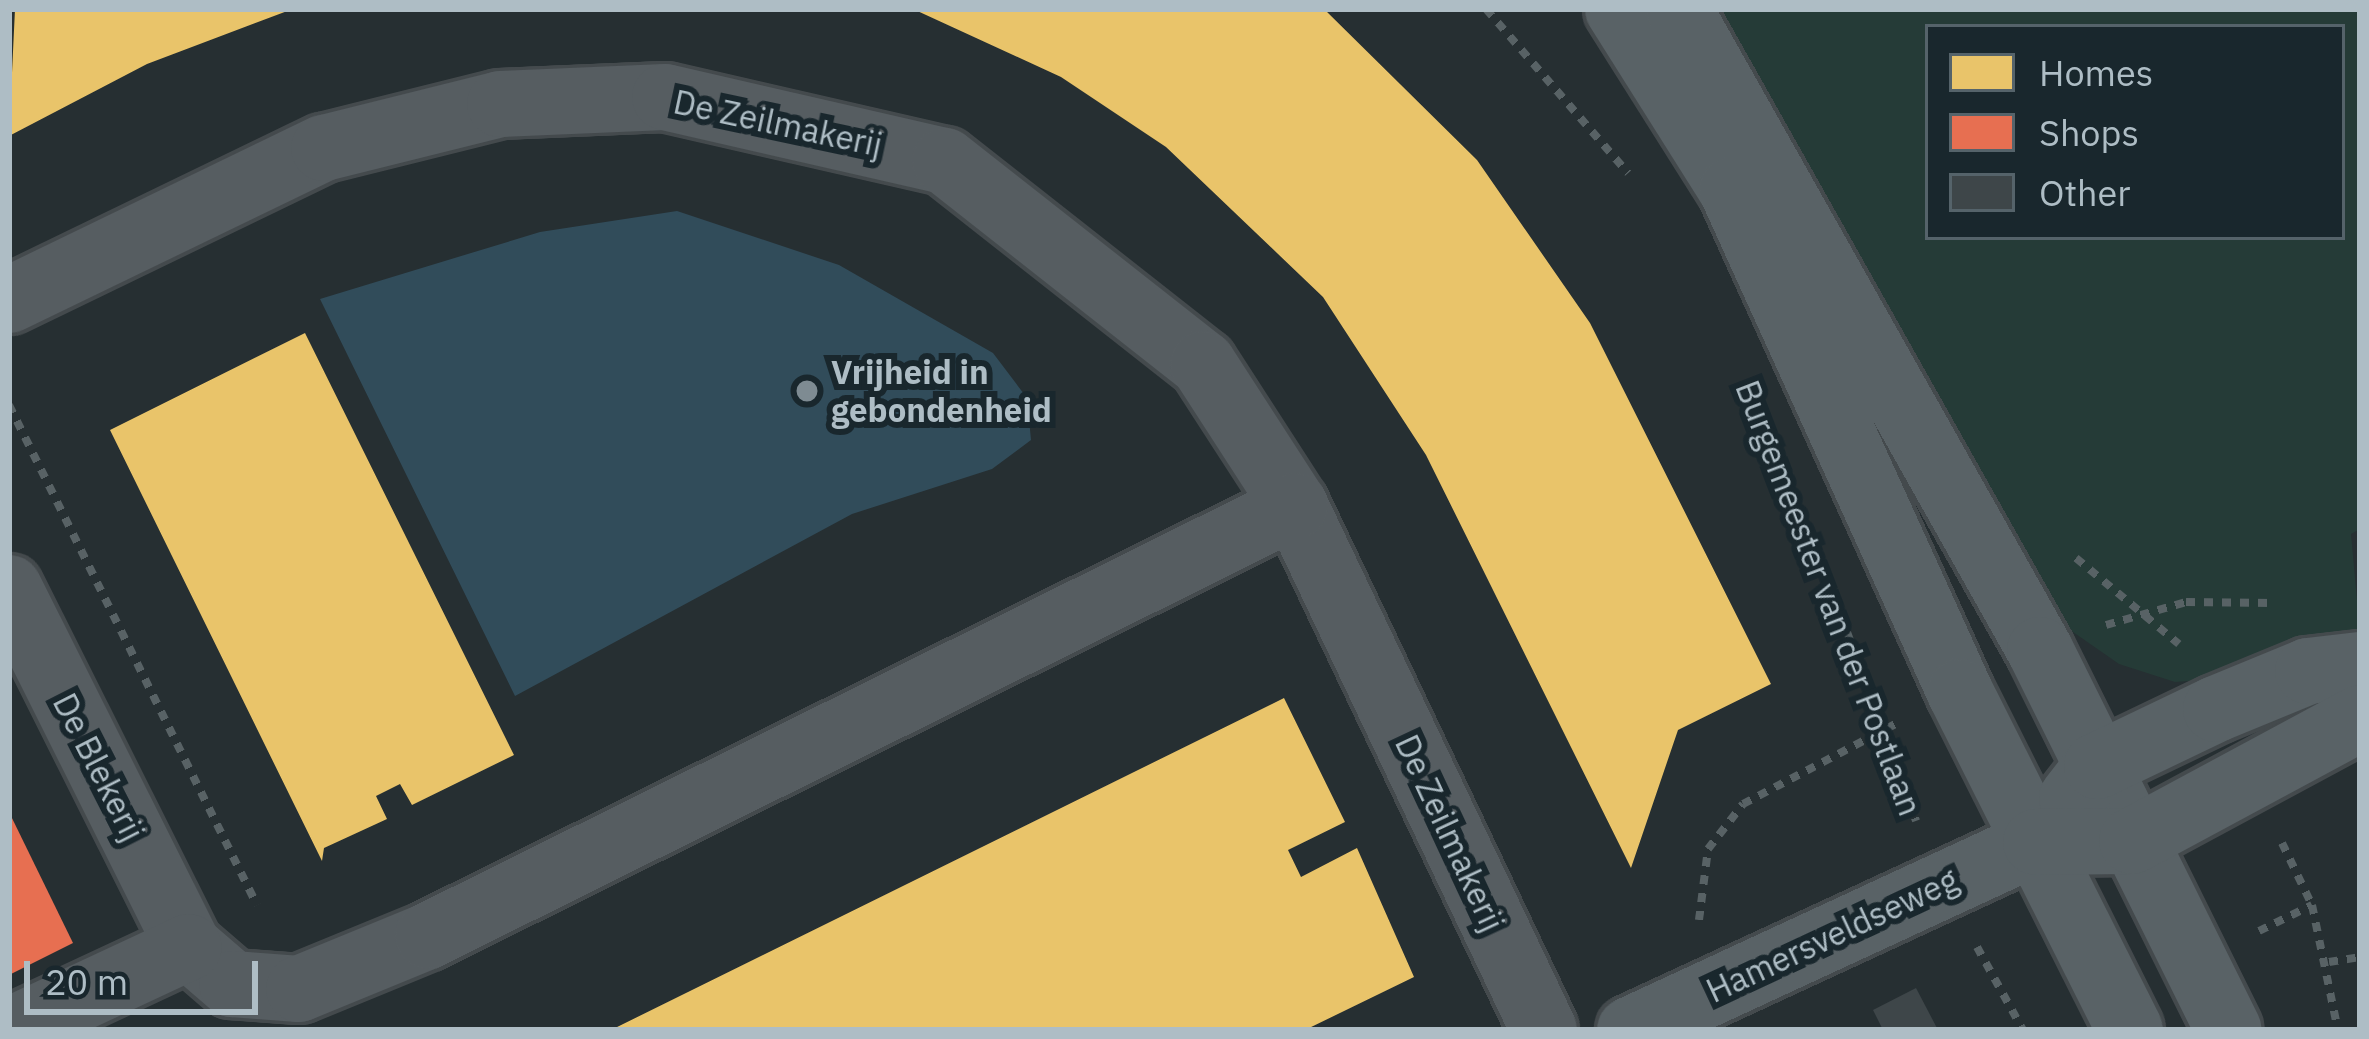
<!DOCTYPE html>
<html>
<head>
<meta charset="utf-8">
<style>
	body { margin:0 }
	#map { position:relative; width:2369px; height:1039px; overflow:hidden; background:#262f32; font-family:"IBM Plex Sans",sans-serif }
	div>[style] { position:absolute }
	.green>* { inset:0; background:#253b37 }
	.water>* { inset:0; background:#314c5a }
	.homes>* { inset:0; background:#e9c46a }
	.shops>* { inset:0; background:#e76f51 }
	.building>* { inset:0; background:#3e4649 }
	.path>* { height:8px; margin-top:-4px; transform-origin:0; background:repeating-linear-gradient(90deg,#586265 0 9px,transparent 0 18px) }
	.roads { filter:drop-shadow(3px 0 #444a4d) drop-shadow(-3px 0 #444a4d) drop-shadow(0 3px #444a4d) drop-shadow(0 -3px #444a4d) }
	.street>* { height:66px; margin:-33px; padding:0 33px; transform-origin:33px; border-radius:33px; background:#565d61 }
	.secondary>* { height:66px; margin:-33px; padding:0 33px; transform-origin:33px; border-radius:33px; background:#596266 }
	.dots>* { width:33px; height:33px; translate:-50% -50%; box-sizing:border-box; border:6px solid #19272d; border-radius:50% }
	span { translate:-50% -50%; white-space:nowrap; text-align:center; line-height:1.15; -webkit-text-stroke:12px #19272d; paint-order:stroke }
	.street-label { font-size:33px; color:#aebdc5 }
	.poi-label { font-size:33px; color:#aebdc5; font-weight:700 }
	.left { translate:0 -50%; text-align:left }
	.frame { position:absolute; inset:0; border:12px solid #aebdc5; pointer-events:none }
	.legend { position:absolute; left:1925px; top:24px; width:420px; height:216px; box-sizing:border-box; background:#19272d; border:3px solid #55636a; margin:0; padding:15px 21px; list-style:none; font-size:36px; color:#aebdc5 }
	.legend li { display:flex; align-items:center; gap:24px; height:60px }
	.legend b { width:60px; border:3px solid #55636a }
	.scale { position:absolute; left:24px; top:961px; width:234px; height:54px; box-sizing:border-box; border:6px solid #aebdc5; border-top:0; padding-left:15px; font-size:36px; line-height:42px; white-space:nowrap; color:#aebdc5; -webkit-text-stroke:9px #19272d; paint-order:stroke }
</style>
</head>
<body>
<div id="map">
	<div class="green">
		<div style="clip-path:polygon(evenodd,1713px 9px,2360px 9px,2360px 529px,2351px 534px,2360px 633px,2255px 676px,2175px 682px,2119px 664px,2050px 616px,1713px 9px,1928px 27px,2342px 27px,2342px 237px,1928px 237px,1928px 27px)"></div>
	</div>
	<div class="water">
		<div style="clip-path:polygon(677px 211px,839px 265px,993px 353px,1027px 398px,1031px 440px,992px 469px,852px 514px,515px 696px,320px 299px,540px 232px)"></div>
	</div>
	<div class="homes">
		<div style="clip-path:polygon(15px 9px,290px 9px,290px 10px,147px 64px,9px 136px)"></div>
		<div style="clip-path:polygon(913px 9px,1324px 9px,1477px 160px,1590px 323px,1771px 684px,1678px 730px,1631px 868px,1426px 455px,1323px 297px,1166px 147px,1061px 77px)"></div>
		<div style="clip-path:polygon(305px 333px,514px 755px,412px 805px,400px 784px,376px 796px,387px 819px,324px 848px,322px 861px,110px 430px)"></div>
		<div style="clip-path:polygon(1284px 698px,1345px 822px,1288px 850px,1301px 877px,1357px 848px,1414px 977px,1305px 1030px,611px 1030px)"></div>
	</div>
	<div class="shops">
		<div style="clip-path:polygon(9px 812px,73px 943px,9px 975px)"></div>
	</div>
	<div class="building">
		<div style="clip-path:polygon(1916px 988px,1938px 1030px,1883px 1030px,1873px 1010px)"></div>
	</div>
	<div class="path">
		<div style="left:1486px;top:9px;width:217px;rotate:49.1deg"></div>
		<div style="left:9px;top:405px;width:558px;rotate:63.62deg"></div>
		<div style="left:2076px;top:558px;width:134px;rotate:39.9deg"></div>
		<div style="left:2106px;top:625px;width:83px;rotate:-16deg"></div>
		<div style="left:2186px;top:602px;width:87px;rotate:0.7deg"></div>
		<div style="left:1847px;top:632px;width:201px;rotate:69.9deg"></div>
		<div style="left:2282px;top:843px;width:69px;rotate:64.2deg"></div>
		<div style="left:2312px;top:905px;width:128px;rotate:78.3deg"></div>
		<div style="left:1699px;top:920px;width:72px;rotate:-82.8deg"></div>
		<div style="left:1708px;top:849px;width:57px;rotate:-52.1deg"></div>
		<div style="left:1743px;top:804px;width:174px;rotate:-27.7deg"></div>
		<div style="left:2259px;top:931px;width:59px;rotate:-26.1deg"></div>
		<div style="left:1977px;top:947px;width:95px;rotate:61deg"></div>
		<div style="left:2329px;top:962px;width:31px;rotate:-9deg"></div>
	</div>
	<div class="roads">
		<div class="street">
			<div style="left:9px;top:300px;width:350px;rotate:-25.8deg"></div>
			<div style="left:324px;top:148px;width:181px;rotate:-14deg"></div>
			<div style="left:500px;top:104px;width:165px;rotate:-2.4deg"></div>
			<div style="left:665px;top:97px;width:287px;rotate:12.9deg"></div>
			<div style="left:945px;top:161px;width:328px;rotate:38.2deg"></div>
			<div style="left:1203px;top:364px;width:169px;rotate:57.1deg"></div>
			<div style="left:1295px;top:506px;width:580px;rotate:64.58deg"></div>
			<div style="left:9px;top:588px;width:402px;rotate:63.4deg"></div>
			<div style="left:189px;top:947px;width:57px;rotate:40.7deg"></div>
			<div style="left:232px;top:984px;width:67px;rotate:4.3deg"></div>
			<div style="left:299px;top:989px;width:139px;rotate:-22.3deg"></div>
			<div style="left:428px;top:936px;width:968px;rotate:-26.38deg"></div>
			<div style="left:11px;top:1030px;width:196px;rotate:-25deg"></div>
		</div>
		<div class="secondary">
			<div style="left:1618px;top:9px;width:214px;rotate:57.8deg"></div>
			<div style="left:1732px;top:190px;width:551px;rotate:65.57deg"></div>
			<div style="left:1960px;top:692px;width:378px;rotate:63.3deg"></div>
			<div style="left:1679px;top:9px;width:736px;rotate:60.61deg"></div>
			<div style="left:2040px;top:650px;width:424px;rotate:63.6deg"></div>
			<div style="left:2072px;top:798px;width:41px;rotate:-52deg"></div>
			<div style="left:2097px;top:766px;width:132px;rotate:-25.6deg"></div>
			<div style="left:2216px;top:709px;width:100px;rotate:-22.4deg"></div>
			<div style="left:2308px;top:671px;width:52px;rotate:-6.6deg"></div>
			<div style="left:1630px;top:1030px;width:447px;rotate:-24.8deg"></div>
			<div style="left:2036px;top:842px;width:96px;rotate:-0.6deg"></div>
			<div style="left:2132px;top:841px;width:259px;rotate:-28.3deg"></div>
		</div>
	</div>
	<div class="dots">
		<div style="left:807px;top:391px;background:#7e8b92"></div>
	</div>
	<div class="street-label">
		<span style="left:778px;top:123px;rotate:12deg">De Zeilmakerij</span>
		<span style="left:1829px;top:598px;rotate:69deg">Burgemeester van der Postlaan</span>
		<span style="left:99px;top:767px;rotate:63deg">De Blekerij</span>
		<span style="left:1450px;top:833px;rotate:65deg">De Zeilmakerij</span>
		<span style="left:1832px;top:935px;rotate:-25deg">Hamersveldseweg</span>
	</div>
	<div class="poi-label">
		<span class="left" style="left:831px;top:391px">Vrijheid in<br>gebondenheid</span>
	</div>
	<div class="frame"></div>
	<ul class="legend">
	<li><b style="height:33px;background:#e9c46a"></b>Homes</li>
	<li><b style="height:33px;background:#e76f51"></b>Shops</li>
	<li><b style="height:33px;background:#3e4649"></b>Other</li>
	</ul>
	<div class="scale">20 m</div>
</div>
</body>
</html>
